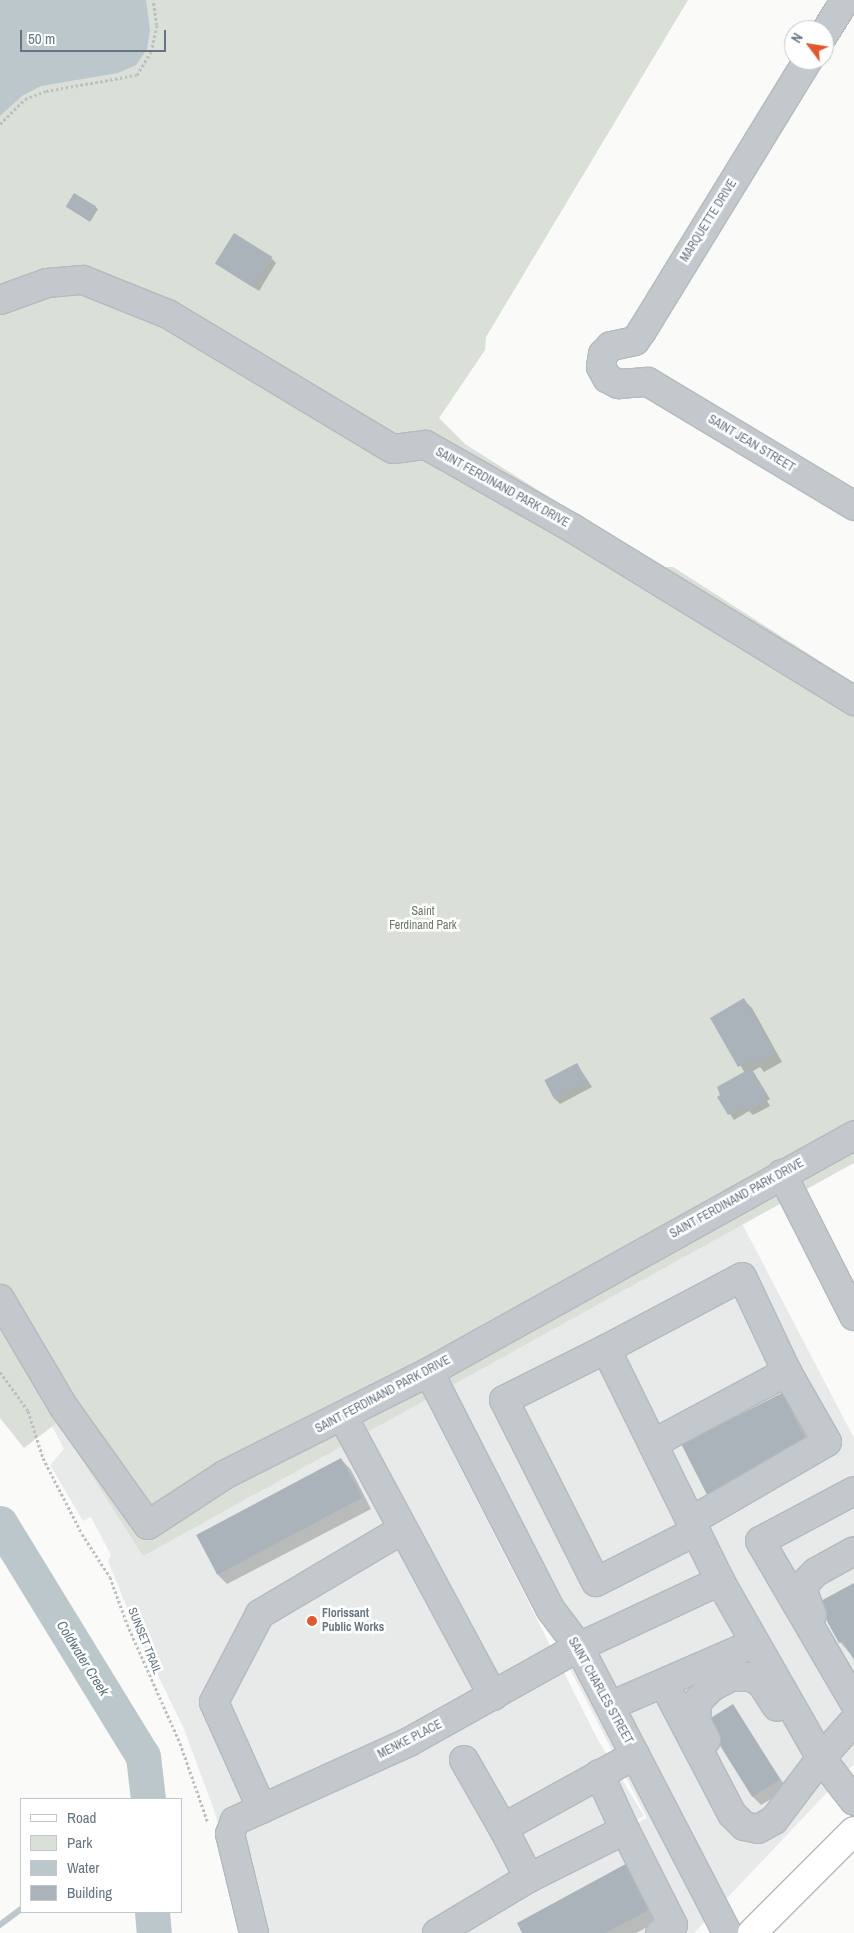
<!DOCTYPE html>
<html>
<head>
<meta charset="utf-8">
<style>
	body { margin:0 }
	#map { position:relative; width:854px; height:1933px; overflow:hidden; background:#fafaf8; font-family:"Archivo Narrow",sans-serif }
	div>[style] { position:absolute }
	.built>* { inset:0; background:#e8e9e9 }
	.green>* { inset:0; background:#dadfd7 }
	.water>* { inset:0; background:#bbc7cb }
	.shadow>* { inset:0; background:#0003 }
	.stream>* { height:5.5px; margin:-2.75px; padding:0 2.75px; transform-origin:2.75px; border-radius:2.75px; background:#bbc7cb }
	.river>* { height:35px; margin:-17.5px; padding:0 17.5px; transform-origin:17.5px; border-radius:17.5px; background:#bbc7cb }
	.building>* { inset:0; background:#aab3b9; transform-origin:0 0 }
	.path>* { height:3px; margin-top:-1.5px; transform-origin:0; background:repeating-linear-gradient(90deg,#bbbfc2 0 2.5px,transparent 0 5px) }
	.roads { filter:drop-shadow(1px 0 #b5babe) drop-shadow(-1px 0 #b5babe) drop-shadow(0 1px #b5babe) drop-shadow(0 -1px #b5babe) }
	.minor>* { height:28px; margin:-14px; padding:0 14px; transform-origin:14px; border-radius:14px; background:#c3c8cc }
	.major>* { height:28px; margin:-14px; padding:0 14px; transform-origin:14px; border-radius:14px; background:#fff }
	.dots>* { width:14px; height:14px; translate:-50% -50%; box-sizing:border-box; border:2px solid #fff; border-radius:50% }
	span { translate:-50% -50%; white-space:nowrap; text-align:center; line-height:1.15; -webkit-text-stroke:5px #fff; paint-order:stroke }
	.street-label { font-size:12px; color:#657683 }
	.park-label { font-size:12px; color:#687a64 }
	.poi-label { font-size:12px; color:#657683; font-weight:700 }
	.left { translate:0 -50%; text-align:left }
	.water-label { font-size:14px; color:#60757c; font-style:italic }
	.legend { position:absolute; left:20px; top:1798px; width:162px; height:115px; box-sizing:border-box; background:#fff; border:1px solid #c1c8cd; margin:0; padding:6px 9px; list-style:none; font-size:15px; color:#657683 }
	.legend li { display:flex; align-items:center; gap:10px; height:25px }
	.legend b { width:25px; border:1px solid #c1c8cd }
	.north { position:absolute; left:784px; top:20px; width:50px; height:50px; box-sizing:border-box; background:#fff; border:1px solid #c1c8cd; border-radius:50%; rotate:301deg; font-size:14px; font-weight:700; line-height:20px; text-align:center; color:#657683 }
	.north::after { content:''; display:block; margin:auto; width:18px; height:22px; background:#e4572e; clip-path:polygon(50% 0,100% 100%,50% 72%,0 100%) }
	.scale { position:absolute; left:20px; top:30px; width:146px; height:22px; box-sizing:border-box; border:2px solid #657683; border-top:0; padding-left:6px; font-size:15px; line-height:18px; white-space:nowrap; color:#657683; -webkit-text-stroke:4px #fff; paint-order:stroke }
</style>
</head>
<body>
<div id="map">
	<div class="built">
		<div style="clip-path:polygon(735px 1210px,854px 1438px,854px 1764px,694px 1933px,430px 1933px,647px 1818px,423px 1385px)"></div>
		<div style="clip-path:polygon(405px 1358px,597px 1738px,644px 1816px,423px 1933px,249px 1933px,215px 1813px,184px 1729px,136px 1630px,108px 1561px,111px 1555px,91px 1517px,83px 1521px,50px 1465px,64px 1449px,28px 1381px)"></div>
	</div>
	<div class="green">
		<div style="clip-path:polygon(0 0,688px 0,486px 337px,485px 350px,439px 418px,465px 444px,660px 567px,673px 567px,854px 683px,854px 1163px,143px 1556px,58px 1422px,24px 1448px,0 1418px)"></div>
	</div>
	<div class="water">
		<div style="clip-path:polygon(0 0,146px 0,150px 30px,147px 49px,136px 65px,118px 73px,41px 86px,22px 96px,0 116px)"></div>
	</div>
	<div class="shadow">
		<div style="clip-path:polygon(75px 195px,98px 209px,90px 222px,70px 209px)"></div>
		<div style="clip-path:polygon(271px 258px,276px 263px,259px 291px,217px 263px)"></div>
		<div style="clip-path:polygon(744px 1000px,752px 1008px,782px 1062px,764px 1072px,760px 1067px,753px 1071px,770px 1099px,767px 1101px,770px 1106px,753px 1115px,749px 1111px,734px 1120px,719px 1097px,745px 1073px,711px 1018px)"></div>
		<div style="clip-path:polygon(577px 1064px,592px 1087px,560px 1104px,555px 1099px)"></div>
		<div style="clip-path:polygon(782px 1395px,792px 1406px,817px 1454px,719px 1504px,708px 1493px)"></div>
		<div style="clip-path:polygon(341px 1459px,351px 1470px,371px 1509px,227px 1584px,216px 1573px)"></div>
		<div style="clip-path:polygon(854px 1584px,854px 1658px,840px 1642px)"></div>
		<div style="clip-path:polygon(733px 1706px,787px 1789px,761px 1805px,753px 1797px)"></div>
		<div style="clip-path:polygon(643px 1872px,668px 1916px,636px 1933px,524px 1933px)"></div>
	</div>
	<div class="stream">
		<div style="left:0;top:1925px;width:26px;rotate:-37deg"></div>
	</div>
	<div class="river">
		<div style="left:0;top:1523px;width:273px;rotate:58.5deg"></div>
		<div style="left:143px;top:1756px;width:43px;rotate:83.4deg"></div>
		<div style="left:152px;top:1912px;width:21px;rotate:85deg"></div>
	</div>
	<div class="building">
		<div style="left:74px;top:193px;width:26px;height:16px;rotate:31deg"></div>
		<div style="left:234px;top:233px;width:45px;height:36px;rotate:32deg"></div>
		<div style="clip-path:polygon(744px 998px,775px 1053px,755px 1064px,752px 1059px,738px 1067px,710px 1018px)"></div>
		<div style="left:577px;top:1063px;width:21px;height:37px;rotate:62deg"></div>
		<div style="clip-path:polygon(751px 1068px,766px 1094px,763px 1095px,766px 1101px,747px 1111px,744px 1106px,728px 1115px,717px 1097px,720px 1095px,717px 1087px)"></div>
		<div style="left:782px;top:1393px;width:56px;height:113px;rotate:63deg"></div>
		<div style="left:341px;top:1458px;width:45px;height:164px;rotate:62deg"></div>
		<div style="clip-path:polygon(854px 1583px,854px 1660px,843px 1641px,839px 1643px,817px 1603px)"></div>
		<div style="left:733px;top:1704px;width:89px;height:33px;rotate:58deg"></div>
		<div style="clip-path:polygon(633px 1860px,658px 1905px,605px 1933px,522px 1933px,517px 1923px)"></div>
	</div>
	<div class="path">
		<div style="left:0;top:124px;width:35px;rotate:-45deg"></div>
		<div style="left:25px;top:99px;width:22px;rotate:-21deg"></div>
		<div style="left:46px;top:91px;width:92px;rotate:-10deg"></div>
		<div style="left:137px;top:75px;width:27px;rotate:-59deg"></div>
		<div style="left:151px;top:52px;width:28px;rotate:-77deg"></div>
		<div style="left:157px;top:25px;width:25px;rotate:-99deg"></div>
		<div style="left:0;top:1372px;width:48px;rotate:54.3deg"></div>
		<div style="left:28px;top:1411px;width:49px;rotate:72.3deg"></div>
		<div style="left:43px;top:1458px;width:85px;rotate:62.8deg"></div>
		<div style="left:82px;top:1534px;width:51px;rotate:56.9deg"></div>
		<div style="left:110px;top:1577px;width:50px;rotate:70.1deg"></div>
		<div style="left:127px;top:1624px;width:130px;rotate:66deg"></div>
		<div style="left:180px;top:1743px;width:85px;rotate:70.7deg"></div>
	</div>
	<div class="roads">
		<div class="minor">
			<div style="left:824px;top:34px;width:40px;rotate:-58deg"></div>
			<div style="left:808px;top:60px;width:318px;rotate:121.5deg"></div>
			<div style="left:642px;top:331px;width:12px;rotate:125deg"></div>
			<div style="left:635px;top:341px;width:25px;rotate:168deg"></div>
			<div style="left:611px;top:346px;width:11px;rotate:135deg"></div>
			<div style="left:603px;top:354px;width:13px;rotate:99deg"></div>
			<div style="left:601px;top:367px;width:13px;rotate:61deg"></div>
			<div style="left:607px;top:378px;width:13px;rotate:29deg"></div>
			<div style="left:618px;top:384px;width:30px;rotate:-4deg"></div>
			<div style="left:648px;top:382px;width:240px;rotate:31deg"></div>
			<div style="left:0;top:300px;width:50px;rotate:-19.9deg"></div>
			<div style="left:47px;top:283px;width:36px;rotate:-5deg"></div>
			<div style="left:83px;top:280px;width:92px;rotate:21.8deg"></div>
			<div style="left:168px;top:314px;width:262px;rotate:31deg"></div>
			<div style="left:393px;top:449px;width:33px;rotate:-7deg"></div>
			<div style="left:426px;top:445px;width:168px;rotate:29.6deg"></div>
			<div style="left:572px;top:528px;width:331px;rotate:31.5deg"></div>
			<div style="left:782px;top:1174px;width:159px;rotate:63.1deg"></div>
			<div style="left:0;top:1299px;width:124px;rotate:59.5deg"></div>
			<div style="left:63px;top:1406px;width:146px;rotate:54.5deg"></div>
			<div style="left:148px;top:1525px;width:93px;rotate:-33.2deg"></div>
			<div style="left:226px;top:1474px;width:227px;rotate:-26.7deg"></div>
			<div style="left:429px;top:1372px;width:487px;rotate:-29.1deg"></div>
			<div style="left:606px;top:1349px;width:114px;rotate:153.4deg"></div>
			<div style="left:504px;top:1400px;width:204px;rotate:63.2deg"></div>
			<div style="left:596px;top:1582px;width:112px;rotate:-27deg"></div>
			<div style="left:429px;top:1372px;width:267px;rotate:62.9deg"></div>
			<div style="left:551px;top:1610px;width:46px;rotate:52.9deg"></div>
			<div style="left:579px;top:1647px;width:322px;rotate:62.6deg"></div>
			<div style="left:343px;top:1417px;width:317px;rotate:61.7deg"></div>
			<div style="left:654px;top:1443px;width:151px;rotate:-28.1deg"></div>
			<div style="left:787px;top:1372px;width:105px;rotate:-115.3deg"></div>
			<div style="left:742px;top:1277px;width:154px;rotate:152.1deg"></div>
			<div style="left:606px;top:1349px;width:258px;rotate:63.8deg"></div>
			<div style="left:854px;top:1491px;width:106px;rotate:152deg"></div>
			<div style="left:760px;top:1541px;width:186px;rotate:59.7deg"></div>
			<div style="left:691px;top:1521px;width:157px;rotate:-30.2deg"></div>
			<div style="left:827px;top:1442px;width:81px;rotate:-119.7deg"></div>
			<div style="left:812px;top:1615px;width:25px;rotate:-111deg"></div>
			<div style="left:803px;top:1592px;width:10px;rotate:-73deg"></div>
			<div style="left:806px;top:1582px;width:14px;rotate:-45deg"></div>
			<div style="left:816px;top:1572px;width:43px;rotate:-28.9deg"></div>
			<div style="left:664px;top:1684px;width:147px;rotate:62.4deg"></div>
			<div style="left:732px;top:1814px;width:17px;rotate:45deg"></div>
			<div style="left:744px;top:1826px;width:14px;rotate:12deg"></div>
			<div style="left:758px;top:1829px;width:18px;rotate:-29deg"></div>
			<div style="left:774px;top:1820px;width:78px;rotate:-52.8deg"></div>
			<div style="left:821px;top:1758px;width:50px;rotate:-48.3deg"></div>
			<div style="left:610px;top:1706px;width:158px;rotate:-23.5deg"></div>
			<div style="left:706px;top:1740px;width:21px;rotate:-118deg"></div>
			<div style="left:696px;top:1721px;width:19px;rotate:-87deg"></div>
			<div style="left:697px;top:1702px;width:21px;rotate:-45deg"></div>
			<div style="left:712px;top:1687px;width:21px;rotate:-28deg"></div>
			<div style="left:731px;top:1677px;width:21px"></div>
			<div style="left:752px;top:1677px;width:12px;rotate:35deg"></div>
			<div style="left:762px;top:1684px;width:27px;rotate:57deg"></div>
			<div style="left:464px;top:1760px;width:78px;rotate:60.2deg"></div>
			<div style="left:503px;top:1828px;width:151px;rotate:-28.9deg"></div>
			<div style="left:599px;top:1774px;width:62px;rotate:65.1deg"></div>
			<div style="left:262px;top:1809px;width:117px;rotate:-114.2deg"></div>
			<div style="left:214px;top:1702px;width:99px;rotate:-62.4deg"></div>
			<div style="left:260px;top:1614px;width:166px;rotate:-30.7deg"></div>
			<div style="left:529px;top:1878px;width:107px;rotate:-26.6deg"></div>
			<div style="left:625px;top:1830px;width:106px;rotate:63.2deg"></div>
			<div style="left:673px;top:1925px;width:15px;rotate:148deg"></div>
			<div style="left:254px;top:1933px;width:102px;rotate:-103.6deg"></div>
			<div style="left:230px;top:1834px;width:14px;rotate:-69deg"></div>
			<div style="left:235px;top:1821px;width:191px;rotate:-24.4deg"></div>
			<div style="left:409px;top:1742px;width:195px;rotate:-29.2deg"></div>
			<div style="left:579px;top:1647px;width:156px;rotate:-25.1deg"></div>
			<div style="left:720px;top:1581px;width:204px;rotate:60.3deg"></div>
			<div style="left:821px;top:1758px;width:54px;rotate:52.5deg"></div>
			<div style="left:437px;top:1933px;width:107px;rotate:-30.9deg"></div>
			<div style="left:529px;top:1878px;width:56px;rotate:-117.5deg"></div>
		</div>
		<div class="major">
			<div style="left:752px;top:1933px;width:144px;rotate:-45deg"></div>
		</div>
	</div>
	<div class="dots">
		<div style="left:312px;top:1621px;background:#e4572e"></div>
	</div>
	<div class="street-label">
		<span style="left:709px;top:221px;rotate:-58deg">MARQUETTE DRIVE</span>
		<span style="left:751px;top:444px;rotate:31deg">SAINT JEAN STREET</span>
		<span style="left:502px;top:488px;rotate:29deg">SAINT FERDINAND PARK DRIVE</span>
		<span style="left:737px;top:1199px;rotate:-29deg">SAINT FERDINAND PARK DRIVE</span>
		<span style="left:383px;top:1395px;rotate:-28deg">SAINT FERDINAND PARK DRIVE</span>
		<span style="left:144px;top:1641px;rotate:68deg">SUNSET TRAIL</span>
		<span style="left:600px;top:1691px;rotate:61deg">SAINT CHARLES STREET</span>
		<span style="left:410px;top:1740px;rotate:-27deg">MENKE PLACE</span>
	</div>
	<div class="park-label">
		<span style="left:423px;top:919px">Saint<br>Ferdinand Park</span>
	</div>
	<div class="poi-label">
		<span class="left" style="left:322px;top:1621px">Florissant<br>Public Works</span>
	</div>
	<div class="water-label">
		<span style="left:83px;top:1658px;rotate:58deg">Coldwater Creek</span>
	</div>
	<ul class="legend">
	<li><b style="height:6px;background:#fff"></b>Road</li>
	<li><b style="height:14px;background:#dadfd7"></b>Park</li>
	<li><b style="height:14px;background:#bbc7cb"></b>Water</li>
	<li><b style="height:14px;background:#aab3b9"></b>Building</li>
	</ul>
	<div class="north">N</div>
	<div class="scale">50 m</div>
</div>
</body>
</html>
